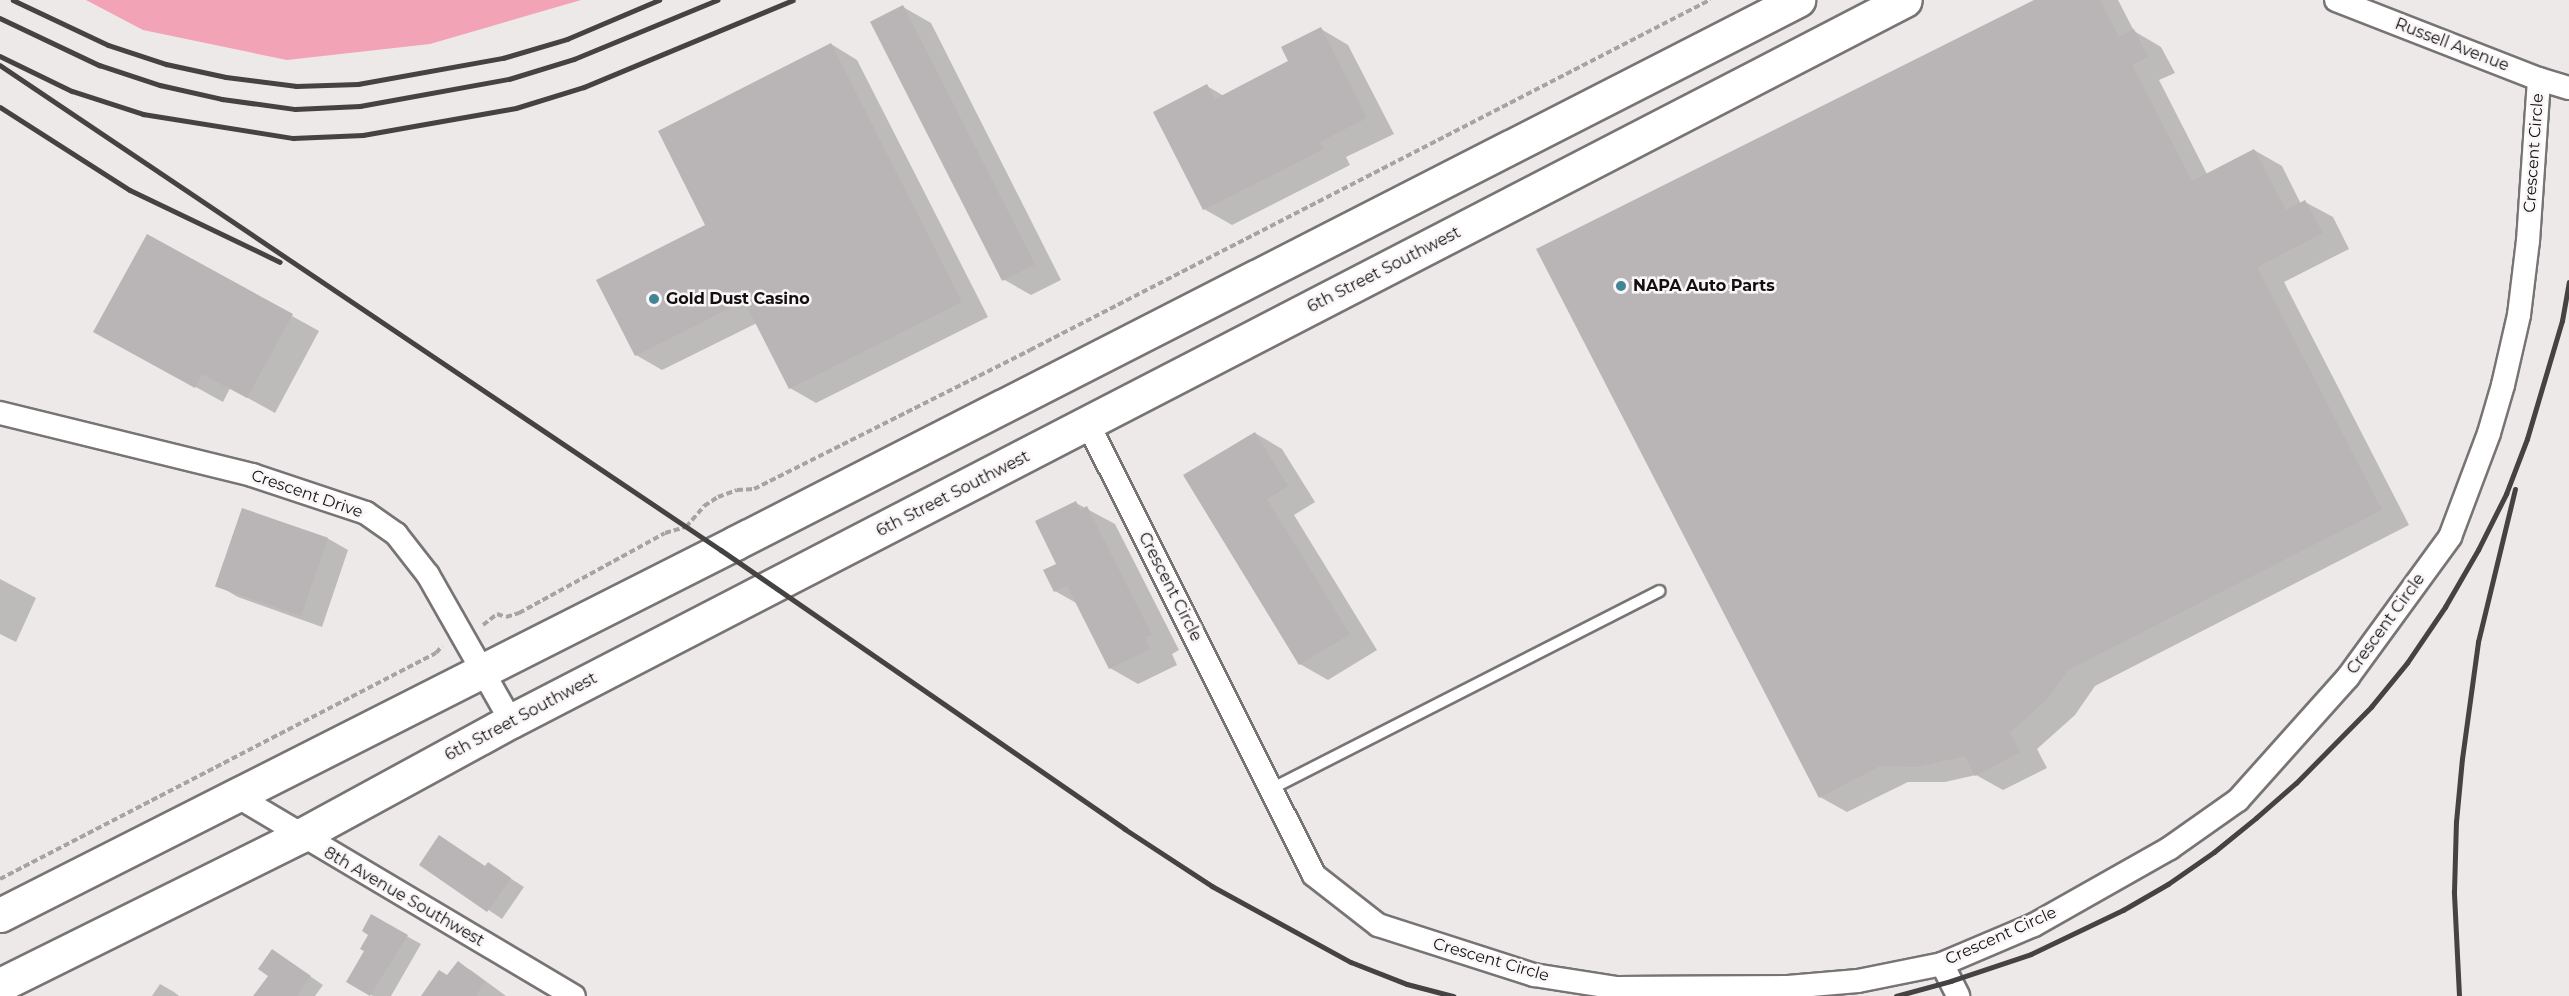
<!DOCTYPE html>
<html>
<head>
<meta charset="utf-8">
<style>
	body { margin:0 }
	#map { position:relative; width:2569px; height:996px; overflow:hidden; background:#ede9e9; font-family:Montserrat,sans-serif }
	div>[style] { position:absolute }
	.green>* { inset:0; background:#f2a3b6 }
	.shadow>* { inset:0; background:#0003 }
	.building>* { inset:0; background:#b9b5b6; transform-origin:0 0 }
	.path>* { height:4px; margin-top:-2px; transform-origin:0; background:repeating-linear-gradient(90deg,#a7a3a3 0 6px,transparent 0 9px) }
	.roads { filter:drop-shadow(2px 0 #787475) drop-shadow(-2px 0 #787475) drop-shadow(0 2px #787475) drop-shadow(0 -2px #787475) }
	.lane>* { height:10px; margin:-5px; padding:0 5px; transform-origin:5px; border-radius:5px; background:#fff }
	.street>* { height:22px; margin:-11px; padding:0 11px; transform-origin:11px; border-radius:11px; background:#fff }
	.primary>* { height:33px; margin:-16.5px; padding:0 16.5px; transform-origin:16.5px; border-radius:16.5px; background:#fff }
	.rail>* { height:4.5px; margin:-2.25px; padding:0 2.25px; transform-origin:2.25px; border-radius:2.25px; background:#444242 }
	.dots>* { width:16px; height:16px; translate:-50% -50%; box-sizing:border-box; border:3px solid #faf6f7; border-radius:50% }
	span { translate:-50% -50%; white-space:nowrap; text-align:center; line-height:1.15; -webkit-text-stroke:5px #faf6f7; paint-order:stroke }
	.street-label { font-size:16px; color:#110f0f }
	.poi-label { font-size:16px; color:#110f0f; font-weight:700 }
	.left { translate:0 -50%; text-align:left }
</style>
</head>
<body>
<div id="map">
	<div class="green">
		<div style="clip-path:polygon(86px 0,581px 0,430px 44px,287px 60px,143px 30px)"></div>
	</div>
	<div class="shadow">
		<div style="clip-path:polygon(2037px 0,2118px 0,2134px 31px,2161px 47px,2175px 73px,2159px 80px,2207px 174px,2254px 150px,2282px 166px,2301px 204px,2305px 202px,2333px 217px,2349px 249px,2284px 282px,2409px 525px,2095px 686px,2075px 715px,2037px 749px,2047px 768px,2003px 790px,1976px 775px,1945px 782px,1908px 782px,1847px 812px,1820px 797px)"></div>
		<div style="clip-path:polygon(903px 7px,931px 23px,1061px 280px,1031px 295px,1003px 279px,873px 22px)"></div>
		<div style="clip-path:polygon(1321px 29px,1348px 45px,1394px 134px,1346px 157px,1350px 165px,1232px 225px,1204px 209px,1207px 86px,1224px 96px,1291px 62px)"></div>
		<div style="clip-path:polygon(831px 44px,857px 60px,988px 317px,816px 403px,790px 388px,757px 323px,662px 370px,636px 355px,707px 225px)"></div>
		<div style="clip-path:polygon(292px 316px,319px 331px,275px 413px,230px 388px,223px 402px,123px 347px)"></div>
		<div style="clip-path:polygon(1255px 433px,1282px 449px,1315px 502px,1294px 515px,1377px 650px,1328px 680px,1300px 664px,1185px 476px)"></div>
		<div style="clip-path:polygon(1076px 503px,1115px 524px,1179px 650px,1172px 654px,1177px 665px,1138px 684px,1110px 668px,1078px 604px,1055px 591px,1045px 571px,1058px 564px)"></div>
		<div style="clip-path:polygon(327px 538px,348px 550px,322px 627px,238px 597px,217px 585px)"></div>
		<div style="clip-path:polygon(0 579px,36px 598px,16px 642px,0 634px)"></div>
		<div style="clip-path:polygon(488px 864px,524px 887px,502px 919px,421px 865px,486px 867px)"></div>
		<div style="clip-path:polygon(372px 917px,421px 944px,391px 996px,373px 996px,348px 982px,366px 951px)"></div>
		<div style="clip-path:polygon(273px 951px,323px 985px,315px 996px,269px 996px)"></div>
		<div style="clip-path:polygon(458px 963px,472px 971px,506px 996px,435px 996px)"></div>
		<div style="clip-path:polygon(160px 984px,174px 992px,179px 996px,152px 996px)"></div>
	</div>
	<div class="building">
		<div style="clip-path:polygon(2034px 0,2100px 0,2119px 37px,2134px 29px,2148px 57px,2132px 65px,2192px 181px,2254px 149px,2286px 210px,2305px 200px,2323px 233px,2257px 267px,2382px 510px,2068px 670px,2047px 699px,2010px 733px,2020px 752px,1975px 776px,1965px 756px,1917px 767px,1880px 766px,1819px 798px,1536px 249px)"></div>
		<div style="left:903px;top:5px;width:291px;height:37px;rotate:63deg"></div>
		<div style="clip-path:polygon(1321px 27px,1367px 118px,1320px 142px,1324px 149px,1203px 210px,1153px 112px,1207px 84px,1215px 99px,1288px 61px,1281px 47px)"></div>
		<div style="clip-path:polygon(831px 43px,962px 302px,789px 389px,744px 301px,635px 356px,596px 280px,705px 225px,658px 131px)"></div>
		<div style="clip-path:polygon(147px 234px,293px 314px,247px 398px,202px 374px,195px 388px,93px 332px)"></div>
		<div style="clip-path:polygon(1255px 432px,1288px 486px,1267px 499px,1350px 634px,1299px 665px,1183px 475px)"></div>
		<div style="clip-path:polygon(1076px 501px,1080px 510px,1087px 506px,1152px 635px,1145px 638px,1150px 649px,1109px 669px,1067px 586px,1054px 592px,1043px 570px,1056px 564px,1035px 521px)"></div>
		<div style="left:242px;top:508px;width:91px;height:83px;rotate:19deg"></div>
		<div style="clip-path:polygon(439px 835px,485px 866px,488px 862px,511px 878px,487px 912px,419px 865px)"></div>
		<div style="clip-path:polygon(371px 914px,408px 935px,370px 996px,346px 982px,364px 951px,360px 949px,368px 935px,362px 931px)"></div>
		<div style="clip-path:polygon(272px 949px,311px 976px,297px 996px,253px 996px,268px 976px,258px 969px)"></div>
		<div style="clip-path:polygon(458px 961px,485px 982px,476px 995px,478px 996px,421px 996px,439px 970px,447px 975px)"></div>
	</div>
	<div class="path">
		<div style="left:483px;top:625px;width:18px;rotate:-38deg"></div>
		<div style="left:497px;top:614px;width:9px;rotate:18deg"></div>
		<div style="left:506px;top:617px;width:14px;rotate:-17deg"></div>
		<div style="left:519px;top:613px;width:166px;rotate:-28.7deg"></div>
		<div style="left:665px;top:533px;width:22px;rotate:-16deg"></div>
		<div style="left:686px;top:527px;width:28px;rotate:-49deg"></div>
		<div style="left:704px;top:506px;width:17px;rotate:-33deg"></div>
		<div style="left:718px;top:497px;width:20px;rotate:-20deg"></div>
		<div style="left:737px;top:490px;width:17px;rotate:-3deg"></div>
		<div style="left:754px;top:489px;width:309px;rotate:-26.7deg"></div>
		<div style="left:1030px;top:350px;width:765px;rotate:-27.24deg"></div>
		<div style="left:0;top:879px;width:491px;rotate:-27.4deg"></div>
		<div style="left:436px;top:653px;width:9px;rotate:-49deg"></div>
	</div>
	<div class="roads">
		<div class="lane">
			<div style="left:1271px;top:789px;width:436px;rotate:-27deg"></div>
		</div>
		<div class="street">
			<div style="left:2336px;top:0;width:218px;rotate:21.3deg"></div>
			<div style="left:2539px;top:79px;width:31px;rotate:17deg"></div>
			<div style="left:0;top:413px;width:260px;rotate:13.8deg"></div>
			<div style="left:252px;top:475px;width:120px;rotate:18.4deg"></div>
			<div style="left:366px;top:513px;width:37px;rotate:35deg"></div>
			<div style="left:396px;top:534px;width:52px;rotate:52deg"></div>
			<div style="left:428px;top:575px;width:168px;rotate:60.4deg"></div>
			<div style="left:1088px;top:424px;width:504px;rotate:63.38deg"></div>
			<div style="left:1314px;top:875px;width:81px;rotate:38deg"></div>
			<div style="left:1378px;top:925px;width:164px;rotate:17.8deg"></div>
			<div style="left:1534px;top:975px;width:84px;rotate:8.9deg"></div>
			<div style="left:1617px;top:988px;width:171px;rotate:-0.3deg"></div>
			<div style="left:1788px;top:987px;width:70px;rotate:-4.9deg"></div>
			<div style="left:1858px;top:981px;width:86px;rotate:-11.4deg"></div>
			<div style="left:1942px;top:964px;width:100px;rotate:-23deg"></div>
			<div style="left:2034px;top:925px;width:156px;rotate:-29.5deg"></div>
			<div style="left:2170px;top:848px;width:83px;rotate:-35.2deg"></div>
			<div style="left:2238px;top:800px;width:165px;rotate:-48.2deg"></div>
			<div style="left:2348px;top:677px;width:173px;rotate:-53.9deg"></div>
			<div style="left:2450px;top:537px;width:111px;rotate:-69.4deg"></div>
			<div style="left:2489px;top:433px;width:50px;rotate:-73.7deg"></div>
			<div style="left:2503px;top:385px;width:72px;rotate:-77.1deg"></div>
			<div style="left:2519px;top:315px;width:75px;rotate:-83.1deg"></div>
			<div style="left:2528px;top:241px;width:162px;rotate:-86.1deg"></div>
			<div style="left:235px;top:795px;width:394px;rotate:30.7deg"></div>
			<div style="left:1942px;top:964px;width:36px;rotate:63deg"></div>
		</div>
		<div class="primary">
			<div style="left:0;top:915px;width:824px;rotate:-26.84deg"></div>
			<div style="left:735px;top:543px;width:1194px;rotate:-27.06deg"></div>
			<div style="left:0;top:985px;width:335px;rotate:-26.4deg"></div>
			<div style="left:300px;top:836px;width:240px;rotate:-28.6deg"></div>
			<div style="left:511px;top:721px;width:1569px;rotate:-27.35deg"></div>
		</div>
	</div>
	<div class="rail">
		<div style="left:13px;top:0;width:105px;rotate:25.3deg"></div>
		<div style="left:108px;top:45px;width:61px;rotate:18.1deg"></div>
		<div style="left:166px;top:64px;width:61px;rotate:12.2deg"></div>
		<div style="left:226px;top:77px;width:71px;rotate:7.3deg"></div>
		<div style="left:296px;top:86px;width:62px;rotate:-1.8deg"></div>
		<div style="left:358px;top:84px;width:147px;rotate:-10.2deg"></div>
		<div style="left:503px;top:58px;width:67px;rotate:-16.5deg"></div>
		<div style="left:567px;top:39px;width:100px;rotate:-23deg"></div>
		<div style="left:0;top:18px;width:110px;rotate:25.4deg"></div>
		<div style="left:99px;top:65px;width:64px;rotate:18.2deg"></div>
		<div style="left:160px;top:85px;width:64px;rotate:12.7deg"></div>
		<div style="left:222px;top:99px;width:74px;rotate:7.8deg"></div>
		<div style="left:295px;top:109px;width:65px;rotate:-2.6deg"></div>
		<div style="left:360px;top:106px;width:151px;rotate:-10.3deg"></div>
		<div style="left:509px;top:79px;width:68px;rotate:-17.1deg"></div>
		<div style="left:574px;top:59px;width:155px;rotate:-22.4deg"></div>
		<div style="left:0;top:56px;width:80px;rotate:25.9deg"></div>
		<div style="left:72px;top:91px;width:75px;rotate:17.9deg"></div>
		<div style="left:143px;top:114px;width:152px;rotate:9.1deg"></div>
		<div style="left:293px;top:138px;width:70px;rotate:-2.5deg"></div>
		<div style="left:363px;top:135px;width:155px;rotate:-10deg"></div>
		<div style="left:516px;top:108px;width:71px;rotate:-17.2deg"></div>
		<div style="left:584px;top:87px;width:226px;rotate:-22.6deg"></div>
		<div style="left:0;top:65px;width:869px;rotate:33.93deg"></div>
		<div style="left:721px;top:550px;width:491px;rotate:34.6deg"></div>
		<div style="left:1125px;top:829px;width:104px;rotate:33.2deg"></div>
		<div style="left:1212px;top:886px;width:158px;rotate:28.7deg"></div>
		<div style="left:1351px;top:962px;width:60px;rotate:21.4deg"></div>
		<div style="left:1407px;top:984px;width:48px;rotate:14.6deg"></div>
		<div style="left:0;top:107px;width:154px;rotate:32.6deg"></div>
		<div style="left:130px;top:190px;width:166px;rotate:25.6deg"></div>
		<div style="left:1896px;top:996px;width:57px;rotate:-15.3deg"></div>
		<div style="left:1951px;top:981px;width:84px;rotate:-18.6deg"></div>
		<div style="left:2031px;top:954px;width:102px;rotate:-25.6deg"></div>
		<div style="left:2123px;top:910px;width:52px;rotate:-30deg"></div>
		<div style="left:2168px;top:884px;width:56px;rotate:-34.8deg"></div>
		<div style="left:2214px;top:852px;width:54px;rotate:-39deg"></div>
		<div style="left:2256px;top:818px;width:53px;rotate:-41.2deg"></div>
		<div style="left:2296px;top:783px;width:107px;rotate:-45.4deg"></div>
		<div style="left:2371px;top:707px;width:57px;rotate:-50.7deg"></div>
		<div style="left:2407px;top:663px;width:68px;rotate:-55.8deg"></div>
		<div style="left:2445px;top:607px;width:66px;rotate:-59.9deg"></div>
		<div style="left:2478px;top:550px;width:63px;rotate:-63.4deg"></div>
		<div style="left:2506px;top:494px;width:59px;rotate:-69.1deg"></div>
		<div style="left:2527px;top:439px;width:123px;rotate:-73.5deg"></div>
		<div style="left:2562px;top:321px;width:39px;rotate:-80deg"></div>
		<div style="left:2459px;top:996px;width:104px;rotate:-92.8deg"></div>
		<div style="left:2454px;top:892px;width:70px;rotate:-88.4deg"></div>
		<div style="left:2456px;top:822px;width:63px;rotate:-84.6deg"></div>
		<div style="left:2462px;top:759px;width:118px;rotate:-82.2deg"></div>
		<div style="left:2478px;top:642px;width:157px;rotate:-76.4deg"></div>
	</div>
	<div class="dots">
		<div style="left:1621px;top:286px;background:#428695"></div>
		<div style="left:654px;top:299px;background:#428695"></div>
	</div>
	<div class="street-label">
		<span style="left:2452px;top:45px;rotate:21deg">Russell Avenue</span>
		<span style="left:2534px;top:153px;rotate:-86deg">Crescent Circle</span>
		<span style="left:1384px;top:270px;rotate:-27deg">6th Street Southwest</span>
		<span style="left:307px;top:494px;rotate:19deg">Crescent Drive</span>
		<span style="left:953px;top:494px;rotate:-27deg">6th Street Southwest</span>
		<span style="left:1170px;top:587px;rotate:63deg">Crescent Circle</span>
		<span style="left:2386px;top:624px;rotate:-54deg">Crescent Circle</span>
		<span style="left:521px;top:717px;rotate:-28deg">6th Street Southwest</span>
		<span style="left:404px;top:897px;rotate:30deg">8th Avenue Southwest</span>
		<span style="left:2001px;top:936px;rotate:-24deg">Crescent Circle</span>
		<span style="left:1491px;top:960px;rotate:16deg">Crescent Circle</span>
	</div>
	<div class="poi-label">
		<span class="left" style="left:1633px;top:286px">NAPA Auto Parts</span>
		<span class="left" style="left:666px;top:299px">Gold Dust Casino</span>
	</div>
</div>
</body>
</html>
